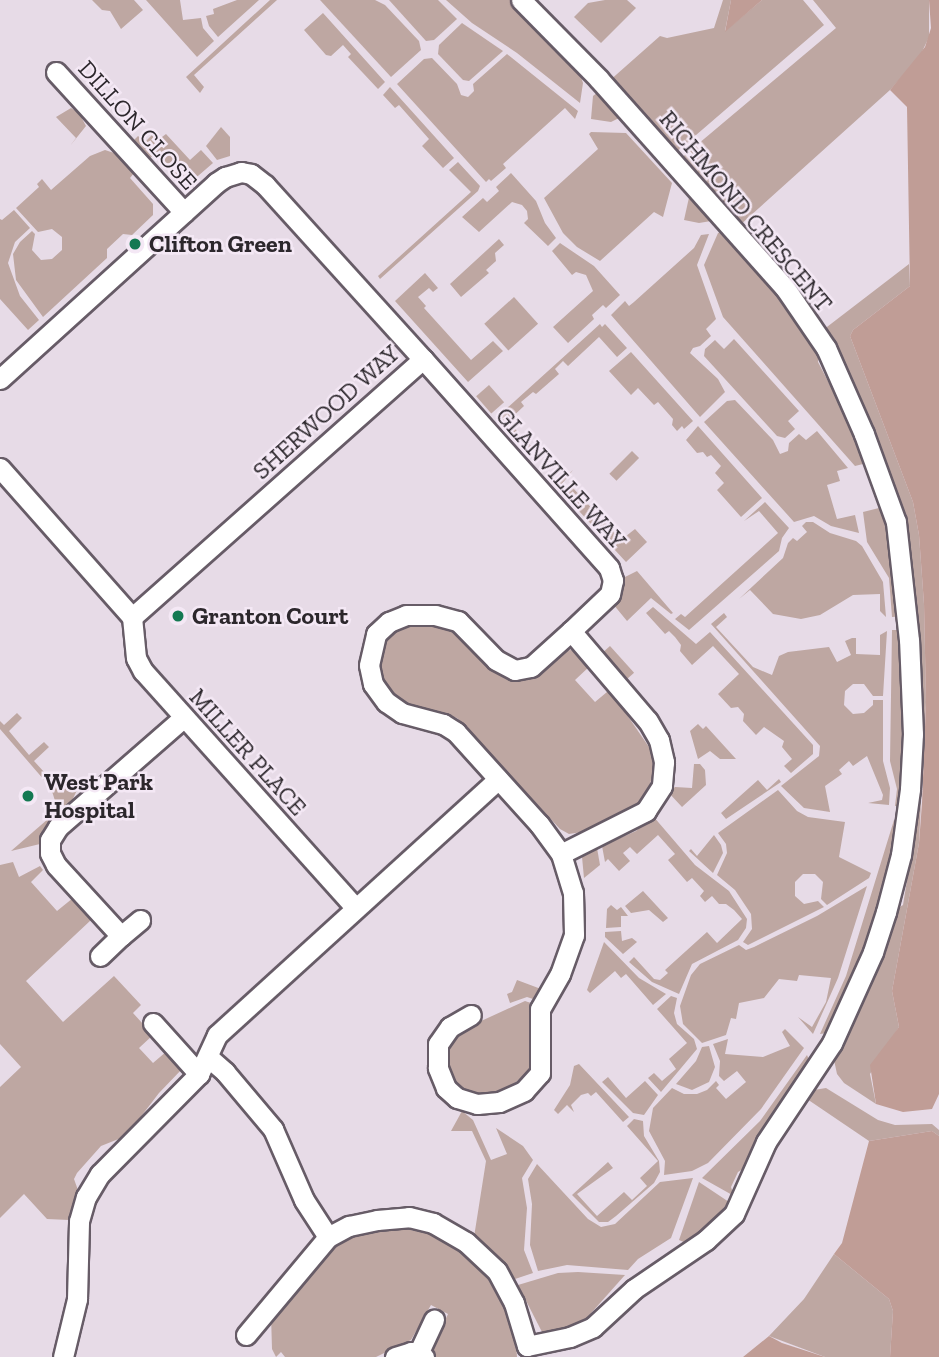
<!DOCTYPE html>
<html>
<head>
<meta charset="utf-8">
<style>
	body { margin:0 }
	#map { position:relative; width:939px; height:1357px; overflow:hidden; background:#e7dbe7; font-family:"Zilla Slab",serif }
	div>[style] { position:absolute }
	.green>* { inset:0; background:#bea7a2; transform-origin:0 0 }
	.forest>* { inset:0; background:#c09d96 }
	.roads { filter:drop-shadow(2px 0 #675c67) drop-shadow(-2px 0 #675c67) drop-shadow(0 2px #675c67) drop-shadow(0 -2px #675c67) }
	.street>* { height:19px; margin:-9.5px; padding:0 9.5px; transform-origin:9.5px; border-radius:9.5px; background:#fff }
	.dots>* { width:19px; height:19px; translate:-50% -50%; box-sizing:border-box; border:4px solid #f4e8f5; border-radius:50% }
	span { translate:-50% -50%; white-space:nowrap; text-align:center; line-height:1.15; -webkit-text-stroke:5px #f4e8f5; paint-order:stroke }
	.street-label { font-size:24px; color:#2c272c }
	.poi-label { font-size:24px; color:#2c272c; font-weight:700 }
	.left { translate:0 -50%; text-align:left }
</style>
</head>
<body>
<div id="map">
	<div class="green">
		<div style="clip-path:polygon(92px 0,134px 0,143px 10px,121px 29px,110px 11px,102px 10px)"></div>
		<div style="clip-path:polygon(146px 0,180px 0,183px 20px,201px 18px,203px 28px,214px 41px,197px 57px)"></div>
		<div style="clip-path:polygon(237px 0,259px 0,218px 37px,209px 26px,206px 16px,214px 14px,213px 9px)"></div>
		<div style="clip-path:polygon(270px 0,277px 0,194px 75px,204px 87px,200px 93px,186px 77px)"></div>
		<div style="clip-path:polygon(320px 0,375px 0,385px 5px,419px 41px,421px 50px,391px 77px)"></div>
		<div style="clip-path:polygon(389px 0,438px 0,457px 19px,434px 40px,426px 41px)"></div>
		<div style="clip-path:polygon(446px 0,510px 0,580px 74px,583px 83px,580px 103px,517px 53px,472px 23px)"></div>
		<div style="clip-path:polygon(605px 0,627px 0,636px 8px,601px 43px,574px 17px,588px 3px)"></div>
		<div style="clip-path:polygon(723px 0,731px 0,725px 31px,762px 0,803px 0,824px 25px,674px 154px,608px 82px,660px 36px,667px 38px,714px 28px)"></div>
		<div style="clip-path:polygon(813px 0,929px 0,929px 37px,920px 56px,890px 90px,739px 226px,679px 160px,836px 28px)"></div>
		<div style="clip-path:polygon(323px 13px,385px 82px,378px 89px,348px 57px,351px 54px,343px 45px,331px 56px,326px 55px,304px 30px)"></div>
		<div style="clip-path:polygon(462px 23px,503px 51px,469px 81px,463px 80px,438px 54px,439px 45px)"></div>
		<div style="clip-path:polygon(507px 54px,578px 111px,575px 119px,565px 108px,503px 164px,506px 168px,491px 181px,489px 179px,486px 182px,397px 84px,424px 59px,432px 58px,457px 84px,461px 95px,468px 97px,474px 91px,473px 84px)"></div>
		<div style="clip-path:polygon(390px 87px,454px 158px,443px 168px,422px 146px,429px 139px,399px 105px,395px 108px,383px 95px)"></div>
		<div style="clip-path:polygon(598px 92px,620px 116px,619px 118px,611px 122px,591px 119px,593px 96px)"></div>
		<div style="clip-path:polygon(71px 108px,79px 113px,86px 126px,70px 146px,76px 138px,56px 117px)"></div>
		<div style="clip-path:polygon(221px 127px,230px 137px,230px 156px,217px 160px,206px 146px)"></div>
		<div style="clip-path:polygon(591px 132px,626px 133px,672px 183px,663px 217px,654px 212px,600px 261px,577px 247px,563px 233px,544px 198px,598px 149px,589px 134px)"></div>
		<div style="clip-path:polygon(153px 134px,158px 140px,166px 134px,190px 160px,201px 150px,213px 163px,191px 182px,180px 181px,154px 155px,150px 158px,133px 141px,138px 136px,145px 142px)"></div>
		<div style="clip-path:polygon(105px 150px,117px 154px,134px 173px,130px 178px,153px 204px,153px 215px,132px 235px,123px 234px,107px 249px,107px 258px,43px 317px,16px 280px,13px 254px,20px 242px,32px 231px,35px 234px,32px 250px,41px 260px,52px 259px,62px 250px,62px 237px,52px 229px,38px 232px,16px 208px,39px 187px,37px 184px,42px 179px,51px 190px,90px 156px)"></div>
		<div style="clip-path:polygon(458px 162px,480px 186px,478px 191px,380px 279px,378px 276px,471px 192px,449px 170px)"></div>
		<div style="clip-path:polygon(511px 173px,536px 201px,545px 223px,556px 238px,548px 246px,524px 223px,528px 219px,527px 211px,522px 205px,512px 202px,479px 232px,462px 217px,483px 198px,487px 202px,499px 191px,496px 187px)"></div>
		<div style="clip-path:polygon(690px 193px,712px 219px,711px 221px,699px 223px,684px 220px)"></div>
		<div style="clip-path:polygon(14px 210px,30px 228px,15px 242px,8px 263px,20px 296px,39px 320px,28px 330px,0 299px,0 219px,2px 220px)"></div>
		<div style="clip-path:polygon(725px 231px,768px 279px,819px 352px,818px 362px,831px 387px,843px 395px,867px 463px,855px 466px,723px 317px,704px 265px,718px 233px)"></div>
		<div style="clip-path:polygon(709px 234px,697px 265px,716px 319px,706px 329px,711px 336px,700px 346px,693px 348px,690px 353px,718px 379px,725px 392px,700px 417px,611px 315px,625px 301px,629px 306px,634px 302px,694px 248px,701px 235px)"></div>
		<div style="clip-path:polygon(499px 239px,504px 245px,495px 253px,496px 261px,486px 270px,489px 273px,461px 297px,450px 284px)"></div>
		<div style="clip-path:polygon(560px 243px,594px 266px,620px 295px,606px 308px,603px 305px,592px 315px,594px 319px,568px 343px,553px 327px,593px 291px,586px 275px,576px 272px,572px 275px,552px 251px)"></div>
		<div style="clip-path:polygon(909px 264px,910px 286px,853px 330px,850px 336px,913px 502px,919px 535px,924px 604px,926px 702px,919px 843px,892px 991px,899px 1027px,870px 1074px,876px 1104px,844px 1083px,837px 1074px,834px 1060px,892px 912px,903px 905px,916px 825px,918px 801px,908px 562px,823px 330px)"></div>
		<div style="clip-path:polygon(425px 273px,438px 288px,433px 292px,429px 288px,418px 297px,426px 306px,424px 308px,471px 360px,493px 341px,503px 351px,468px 382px,395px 301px)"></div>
		<div style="left:514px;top:297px;width:36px;height:40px;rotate:48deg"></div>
		<div style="clip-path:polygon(600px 324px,602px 327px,605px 324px,627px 348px,617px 357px,599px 337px,568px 366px,563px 361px,555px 369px,559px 374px,536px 394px,533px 392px,521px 402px,524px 406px,508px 421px,533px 448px,528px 453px,496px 418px)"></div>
		<div style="clip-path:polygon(734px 339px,799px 411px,788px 421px,795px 429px,785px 438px,777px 436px,704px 356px,705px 349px,715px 340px,724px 349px)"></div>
		<div style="clip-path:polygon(631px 352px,693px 421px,684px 429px,682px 426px,677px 431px,672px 425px,673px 419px,658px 402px,654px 405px,638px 388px,631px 395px,609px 371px)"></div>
		<div style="left:489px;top:385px;width:23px;height:17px;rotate:49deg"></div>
		<div style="clip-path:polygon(735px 400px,773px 440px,780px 454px,788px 451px,789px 443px,799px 434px,806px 440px,817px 431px,848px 468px,837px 471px,840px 481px,827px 485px,837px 519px,855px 515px,859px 533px,831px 526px,814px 516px,794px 522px,704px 422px,727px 401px)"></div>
		<div style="clip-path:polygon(698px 426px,762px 498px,741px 517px,717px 490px,724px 483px,715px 473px,721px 466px,711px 455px,707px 457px,703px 452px,697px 453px,686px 440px)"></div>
		<div style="left:632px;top:451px;width:10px;height:32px;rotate:45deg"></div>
		<div style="clip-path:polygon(573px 470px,561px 485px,565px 491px,573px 488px,621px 540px,635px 529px,647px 542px,626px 562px,556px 486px)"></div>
		<div style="clip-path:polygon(876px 495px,882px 497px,904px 616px,892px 617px,889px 578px,867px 542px,863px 512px,879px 508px)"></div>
		<div style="clip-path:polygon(765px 502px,789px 528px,782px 538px,779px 551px,689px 630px,675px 619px,681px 614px,685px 617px,778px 533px,759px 511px,744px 521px)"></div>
		<div style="clip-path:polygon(806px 522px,813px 522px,830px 533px,856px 541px,862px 546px,883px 582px,886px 617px,880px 611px,880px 594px,853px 595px,820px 615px,801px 619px,773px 614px,750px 590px,739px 599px,783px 558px,788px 543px,793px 538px,797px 541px,807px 532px,802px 526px)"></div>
		<div style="clip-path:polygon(637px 571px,673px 613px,671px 614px,651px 598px,627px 621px,613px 604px,621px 579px)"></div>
		<div style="clip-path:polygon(653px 607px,696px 644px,710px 632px,813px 745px,813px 754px,791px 773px,784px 766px,792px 759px,782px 747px,784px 741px,764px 727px,756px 735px,743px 721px,744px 714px,738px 707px,731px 708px,718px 694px,739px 674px,713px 646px,692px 665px,680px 651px,681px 645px,675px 637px,669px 631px,665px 634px,646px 613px)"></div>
		<div style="clip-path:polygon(724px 613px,727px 617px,716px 627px,753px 667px,772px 675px,779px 656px,788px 652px,829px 647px,837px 662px,851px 655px,845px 641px,852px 638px,856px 638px,856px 654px,880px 655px,880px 635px,887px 631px,883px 696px,873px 696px,864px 684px,853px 684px,845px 691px,844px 705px,853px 714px,864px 713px,873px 705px,873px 700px,883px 700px,883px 761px,890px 788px,889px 805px,868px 803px,882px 800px,883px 795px,867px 756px,853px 766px,849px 761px,839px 770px,842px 774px,825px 786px,830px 812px,804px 808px,781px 786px,819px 756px,820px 746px,711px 624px)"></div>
		<div style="clip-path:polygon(419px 622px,452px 628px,493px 668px,513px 678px,563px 651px,571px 650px,579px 655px,590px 666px,575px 680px,595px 702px,607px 692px,612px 693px,651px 750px,654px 771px,646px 797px,634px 809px,582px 832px,569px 834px,560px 829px,457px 718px,404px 704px,383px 685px,377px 664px,385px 638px,399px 626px)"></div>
		<div style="clip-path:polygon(892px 630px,904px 630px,907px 687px,902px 806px,895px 806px,897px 789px,890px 761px)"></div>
		<div style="left:610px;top:646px;width:36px;height:11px;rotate:48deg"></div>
		<div style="clip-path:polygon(17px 713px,22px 718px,9px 731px,29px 755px,44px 742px,49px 747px,34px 761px,55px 784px,68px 773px,77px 790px,70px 805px,46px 826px,40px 844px,11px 851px,48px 819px,56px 804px,51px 788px,0 729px,0 721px,4px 725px)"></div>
		<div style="clip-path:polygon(698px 724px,703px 729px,706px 726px,736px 759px,720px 759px,710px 751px,698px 759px,690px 731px)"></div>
		<div style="clip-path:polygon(694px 764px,700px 764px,705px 770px,706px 785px,682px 807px,668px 792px,675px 787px,692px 788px)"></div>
		<div style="clip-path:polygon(779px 779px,781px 782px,726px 819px,721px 813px,758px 780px,767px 790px)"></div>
		<div style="clip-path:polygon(778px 790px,797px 811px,808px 817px,845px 822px,839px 857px,871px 873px,869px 878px,827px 905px,821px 899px,823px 882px,815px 874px,803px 874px,795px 882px,795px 896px,804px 904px,818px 901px,824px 907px,748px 945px,743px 942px,752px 929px,751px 914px,735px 890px,717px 875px,727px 853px,726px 844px,718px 833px)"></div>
		<div style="clip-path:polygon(653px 816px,695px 865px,729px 891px,747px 919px,746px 928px,738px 940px,692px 964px,679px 994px,652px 982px,629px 962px,634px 957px,654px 979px,660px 980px,668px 973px,665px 970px,707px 932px,717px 943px,742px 919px,734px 910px,726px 904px,719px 904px,712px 896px,705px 902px,700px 896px,704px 891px,692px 878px,687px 882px,668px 860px,675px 854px,658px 835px,637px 854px,630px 847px,623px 853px,630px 861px,619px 871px,608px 859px,605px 862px,602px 846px,636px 831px)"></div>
		<div style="clip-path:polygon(894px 820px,899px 821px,891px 862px,864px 953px,827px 1033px,820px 1034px,846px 976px)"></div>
		<div style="clip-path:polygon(714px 835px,721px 845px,723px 853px,713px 873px,689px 851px,691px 849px,697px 856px)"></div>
		<div style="clip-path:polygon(597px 848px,600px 865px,584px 878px,582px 857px)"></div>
		<div style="clip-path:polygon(13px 862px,19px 877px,40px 866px,43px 870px,31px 882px,57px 911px,73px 898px,91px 920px,26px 981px,63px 1022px,114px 976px,141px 1005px,133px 1013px,153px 1035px,139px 1048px,153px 1063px,167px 1051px,183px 1068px,159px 1093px,126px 1136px,101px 1146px,77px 1173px,74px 1179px,79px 1193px,69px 1220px,47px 1219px,24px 1194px,0 1218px,0 1087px,21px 1067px,0 1044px,0 865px)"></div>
		<div style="clip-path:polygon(867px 886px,838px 978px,813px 1034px,798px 1017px,812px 1027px,826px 1002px,831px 978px,799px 975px,797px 981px,779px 979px,764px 998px,739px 1003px,736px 1019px,731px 1018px,726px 1035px,702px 1043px,683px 1024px,680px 1006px,691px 975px,700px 964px,739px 945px,746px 950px,754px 947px,817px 916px)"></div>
		<div style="clip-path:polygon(643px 891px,668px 918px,663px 922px,649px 910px,631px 913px,625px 906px)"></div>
		<div style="clip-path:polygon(611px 905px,617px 910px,621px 907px,628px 916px,621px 916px,621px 927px,606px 928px,607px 909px)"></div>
		<div style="clip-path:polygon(621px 931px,622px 941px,632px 938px,637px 942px,623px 954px,605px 937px,605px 932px)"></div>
		<div style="clip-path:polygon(604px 942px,639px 978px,666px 994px,653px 1005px,626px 974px,621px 978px,615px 971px,590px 993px,587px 990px)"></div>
		<div style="clip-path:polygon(517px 980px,541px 989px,536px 1000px,527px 997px,510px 1003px,507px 994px,512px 992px)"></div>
		<div style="clip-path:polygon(671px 996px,677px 998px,674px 1013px,677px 1024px,694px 1039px,697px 1049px,661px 1092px,648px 1078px,654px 1073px,662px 1081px,676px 1069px,669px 1059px,687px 1043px,657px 1009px)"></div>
		<div style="clip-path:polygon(525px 1001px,534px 1004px,529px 1027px,531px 1064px,527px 1073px,505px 1091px,484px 1096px,461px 1090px,451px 1081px,444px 1051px,457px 1032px)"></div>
		<div style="clip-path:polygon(785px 1029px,804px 1048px,761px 1109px,708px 1163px,692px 1171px,664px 1175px,665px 1161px,649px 1131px,653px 1108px,672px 1088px,684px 1094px,697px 1094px,707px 1090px,716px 1081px,719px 1085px,716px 1088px,726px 1099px,746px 1082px,737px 1071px,724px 1081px,719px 1076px,720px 1061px,713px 1044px,728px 1039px,725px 1054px,763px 1057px,790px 1046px,782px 1032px)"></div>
		<div style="clip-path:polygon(709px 1046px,715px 1067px,709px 1082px,692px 1090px,676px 1084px,696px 1061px,702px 1047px)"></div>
		<div style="clip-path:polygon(807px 1055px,810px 1062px,748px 1166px,738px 1172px,731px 1187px,734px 1196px,702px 1178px,760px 1121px)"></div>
		<div style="clip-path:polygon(579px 1064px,629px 1117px,623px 1122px,596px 1092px,591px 1096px,588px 1093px,581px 1095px,571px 1105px,574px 1112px,567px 1105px,558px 1114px,554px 1110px,570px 1085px,574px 1066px)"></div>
		<div style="clip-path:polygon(608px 1077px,626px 1098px,645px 1081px,658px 1095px,644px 1115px,633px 1113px,602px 1082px)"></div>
		<div style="clip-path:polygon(826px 1088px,878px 1120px,895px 1125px,932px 1124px,939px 1130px,939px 1136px,932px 1131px,869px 1141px,807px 1099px,814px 1090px)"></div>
		<div style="clip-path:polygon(462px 1111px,473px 1120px,491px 1160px,507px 1154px,496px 1128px,523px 1146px,533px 1160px,522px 1178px,527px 1208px,524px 1250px,533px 1273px,515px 1279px,497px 1256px,474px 1237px,486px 1161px,472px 1131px,451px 1131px)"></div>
		<div style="clip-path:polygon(634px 1119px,643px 1121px,644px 1136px,659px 1161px,660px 1172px,654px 1183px,616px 1216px,608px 1222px,599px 1222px,572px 1195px,608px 1162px,613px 1168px,577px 1194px,597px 1216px,624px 1192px,632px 1200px,647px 1186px,640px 1178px,658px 1161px,627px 1126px)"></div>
		<div style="clip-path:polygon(537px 1164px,588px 1219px,601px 1227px,615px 1224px,660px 1182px,693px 1178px,671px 1238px,638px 1259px,628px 1270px,567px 1265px,538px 1271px,530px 1245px,532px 1204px,528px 1179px)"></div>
		<div style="clip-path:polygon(699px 1182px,729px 1202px,708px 1226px,686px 1243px,679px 1240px)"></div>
		<div style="clip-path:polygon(395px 1227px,437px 1235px,461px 1249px,484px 1272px,507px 1312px,516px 1341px,517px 1357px,434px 1357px,434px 1344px,448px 1314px,431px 1305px,411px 1340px,376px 1357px,285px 1357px,281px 1352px,276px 1357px,272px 1349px,271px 1315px,317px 1262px,340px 1238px,351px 1233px)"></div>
		<div style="clip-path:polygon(834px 1254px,889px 1299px,893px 1311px,890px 1357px,825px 1357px,769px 1336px,804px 1299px)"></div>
		<div style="clip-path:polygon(578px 1272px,625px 1275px,584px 1321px,567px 1329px,542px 1332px,518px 1285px,558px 1273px)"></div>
	</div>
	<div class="forest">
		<div style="clip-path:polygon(731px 0,762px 0,725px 32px)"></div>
		<div style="clip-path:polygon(929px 0,939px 0,939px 1094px,932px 1109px,903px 1112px,876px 1104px,870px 1065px,899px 1027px,892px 991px,919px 843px,922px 803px,926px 702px,924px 604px,919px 535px,913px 502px,850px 336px,853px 330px,910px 286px,907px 107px,890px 90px,925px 47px,931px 28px)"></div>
		<div style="clip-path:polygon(932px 1131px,939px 1136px,939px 1357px,890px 1357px,893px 1311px,889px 1299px,834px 1254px,842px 1243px,869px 1141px)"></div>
		<div style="clip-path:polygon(769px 1336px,782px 1343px,825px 1357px,743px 1357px)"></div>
	</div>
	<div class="roads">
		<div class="street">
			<div style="left:56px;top:72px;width:190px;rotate:47.6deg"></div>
			<div style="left:423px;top:359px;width:280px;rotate:48.3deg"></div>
			<div style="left:609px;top:568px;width:13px;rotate:72deg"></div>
			<div style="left:613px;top:580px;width:14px;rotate:102deg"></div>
			<div style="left:610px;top:594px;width:54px;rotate:136.5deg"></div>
			<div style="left:571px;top:631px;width:118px;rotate:49.5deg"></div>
			<div style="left:648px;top:721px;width:22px;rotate:60deg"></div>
			<div style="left:659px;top:740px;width:23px;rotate:77deg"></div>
			<div style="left:664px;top:762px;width:24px;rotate:95deg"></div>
			<div style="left:662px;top:786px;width:30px;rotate:123deg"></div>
			<div style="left:646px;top:811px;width:95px;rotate:153.2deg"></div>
			<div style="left:561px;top:854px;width:41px;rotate:72.9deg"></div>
			<div style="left:573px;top:893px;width:42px;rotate:88.6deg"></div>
			<div style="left:574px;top:935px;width:41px;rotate:109.7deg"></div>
			<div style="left:560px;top:974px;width:40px;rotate:119.7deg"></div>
			<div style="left:540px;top:1009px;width:64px;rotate:90deg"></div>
			<div style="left:540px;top:1073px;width:24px;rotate:132deg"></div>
			<div style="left:524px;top:1091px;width:27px;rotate:156deg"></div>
			<div style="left:499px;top:1102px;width:22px;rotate:175deg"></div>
			<div style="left:477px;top:1104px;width:21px;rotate:-163deg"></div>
			<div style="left:457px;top:1098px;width:15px;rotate:-138deg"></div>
			<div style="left:446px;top:1088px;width:22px;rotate:-112deg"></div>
			<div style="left:438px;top:1068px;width:24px;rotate:-90deg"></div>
			<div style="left:438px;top:1044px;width:21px;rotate:-55deg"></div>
			<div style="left:450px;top:1027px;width:24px;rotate:-30deg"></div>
			<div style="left:0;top:379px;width:292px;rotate:-42.2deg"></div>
			<div style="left:216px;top:183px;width:11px;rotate:-34deg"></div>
			<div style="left:225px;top:177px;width:17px;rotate:-17deg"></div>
			<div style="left:241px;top:172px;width:10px;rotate:11deg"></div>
			<div style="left:251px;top:174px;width:18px;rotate:38deg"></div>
			<div style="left:265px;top:185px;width:235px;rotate:47.8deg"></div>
			<div style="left:423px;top:359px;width:389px;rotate:138.4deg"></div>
			<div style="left:0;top:468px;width:199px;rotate:48.5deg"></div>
			<div style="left:132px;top:617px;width:41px;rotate:84.4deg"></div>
			<div style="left:136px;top:658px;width:15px;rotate:62deg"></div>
			<div style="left:143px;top:671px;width:317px;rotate:48.1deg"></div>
			<div style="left:561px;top:854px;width:37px;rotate:-126deg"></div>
			<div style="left:539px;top:824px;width:124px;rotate:-132.1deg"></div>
			<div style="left:456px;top:732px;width:15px;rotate:-148deg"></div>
			<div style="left:443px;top:724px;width:42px;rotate:-165deg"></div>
			<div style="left:402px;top:713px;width:19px;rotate:-145deg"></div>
			<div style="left:386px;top:702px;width:22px;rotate:-126deg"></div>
			<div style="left:373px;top:684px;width:19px;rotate:-102deg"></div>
			<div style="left:369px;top:665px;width:32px;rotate:-77deg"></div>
			<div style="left:376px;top:634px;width:18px;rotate:-43deg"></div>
			<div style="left:389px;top:622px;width:18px;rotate:-22deg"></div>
			<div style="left:406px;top:615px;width:29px"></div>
			<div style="left:435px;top:615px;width:24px;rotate:15deg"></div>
			<div style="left:458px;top:621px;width:54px;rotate:45.7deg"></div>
			<div style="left:496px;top:660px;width:21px;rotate:28deg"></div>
			<div style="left:515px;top:670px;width:16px;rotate:-11deg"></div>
			<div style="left:531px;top:667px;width:54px;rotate:-42deg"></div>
			<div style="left:121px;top:936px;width:25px;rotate:-40deg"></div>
			<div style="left:100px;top:956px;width:29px;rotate:-44deg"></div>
			<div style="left:121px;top:936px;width:96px;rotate:-132.5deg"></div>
			<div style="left:56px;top:865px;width:13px;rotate:-117deg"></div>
			<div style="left:50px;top:853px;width:13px;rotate:-90deg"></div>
			<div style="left:50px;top:840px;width:15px;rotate:-58deg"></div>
			<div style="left:58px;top:827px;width:167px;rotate:-41.1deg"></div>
			<div style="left:153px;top:1023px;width:69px;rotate:48deg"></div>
			<div style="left:208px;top:1057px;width:23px;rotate:41deg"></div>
			<div style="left:225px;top:1072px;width:75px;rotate:49.9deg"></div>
			<div style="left:273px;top:1129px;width:77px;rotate:66.4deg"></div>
			<div style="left:304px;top:1200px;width:44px;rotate:57deg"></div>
			<div style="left:328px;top:1237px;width:24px;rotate:-28deg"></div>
			<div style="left:349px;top:1226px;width:29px;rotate:-12deg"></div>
			<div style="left:377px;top:1220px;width:32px;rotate:-5deg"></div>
			<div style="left:409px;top:1217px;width:25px;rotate:14deg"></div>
			<div style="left:433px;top:1223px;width:38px;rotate:30deg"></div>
			<div style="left:466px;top:1242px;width:42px;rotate:43.1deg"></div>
			<div style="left:497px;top:1271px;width:36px;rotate:62deg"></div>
			<div style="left:514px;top:1303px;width:45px;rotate:73.2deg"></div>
			<div style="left:527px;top:1346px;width:44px;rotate:-11.8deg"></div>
			<div style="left:570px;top:1337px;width:25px;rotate:-23deg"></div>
			<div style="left:593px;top:1327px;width:56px;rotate:-42.8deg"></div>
			<div style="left:634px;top:1289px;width:87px;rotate:-34.2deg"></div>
			<div style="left:706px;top:1240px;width:38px;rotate:-43deg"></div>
			<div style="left:734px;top:1214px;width:79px;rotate:-66deg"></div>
			<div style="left:766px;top:1142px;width:119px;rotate:-56.3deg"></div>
			<div style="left:832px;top:1043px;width:100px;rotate:-65.7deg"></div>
			<div style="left:873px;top:952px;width:42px;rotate:-72deg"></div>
			<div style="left:886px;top:912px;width:59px;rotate:-75.3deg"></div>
			<div style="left:901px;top:855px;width:67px;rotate:-82.2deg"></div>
			<div style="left:910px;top:789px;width:55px;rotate:-86.9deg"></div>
			<div style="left:913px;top:734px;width:94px;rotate:-92.4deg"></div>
			<div style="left:909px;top:640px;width:119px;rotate:-96.3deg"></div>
			<div style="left:896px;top:522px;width:94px;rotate:-110deg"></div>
			<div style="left:864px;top:434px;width:94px;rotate:-113.8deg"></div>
			<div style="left:826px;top:348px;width:73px;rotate:-124.3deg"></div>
			<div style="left:785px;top:288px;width:280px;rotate:-131.7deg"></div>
			<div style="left:599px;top:79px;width:111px;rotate:-134.6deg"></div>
			<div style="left:246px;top:1335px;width:128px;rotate:-50.1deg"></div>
			<div style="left:418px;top:1354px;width:38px;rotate:-65deg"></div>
			<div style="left:63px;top:1357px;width:60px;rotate:-76.4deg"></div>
			<div style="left:77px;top:1299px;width:78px;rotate:-88.5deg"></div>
			<div style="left:79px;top:1221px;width:25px;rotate:-74deg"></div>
			<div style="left:86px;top:1197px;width:27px;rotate:-59deg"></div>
			<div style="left:100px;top:1174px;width:141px;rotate:-45.3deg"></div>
			<div style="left:199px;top:1074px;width:43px;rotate:-65.2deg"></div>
			<div style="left:217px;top:1035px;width:380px;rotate:-42.3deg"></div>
			<div style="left:395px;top:1357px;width:17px;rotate:-17deg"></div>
			<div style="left:411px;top:1352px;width:14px;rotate:21deg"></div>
		</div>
	</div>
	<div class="dots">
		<div style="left:135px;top:244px;background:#147952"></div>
		<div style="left:178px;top:616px;background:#147952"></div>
		<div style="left:28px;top:796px;background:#147952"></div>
	</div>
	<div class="street-label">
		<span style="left:138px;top:125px;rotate:48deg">DILLON CLOSE</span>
		<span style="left:746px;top:211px;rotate:50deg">RICHMOND CRESCENT</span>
		<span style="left:326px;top:412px;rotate:-42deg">SHERWOOD WAY</span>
		<span style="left:561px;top:478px;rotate:48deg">GLANVILLE WAY</span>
		<span style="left:248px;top:752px;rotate:48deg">MILLER PLACE</span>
	</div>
	<div class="poi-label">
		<span class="left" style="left:149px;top:244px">Clifton Green</span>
		<span class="left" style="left:192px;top:616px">Granton Court</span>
		<span class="left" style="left:44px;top:796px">West Park<br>Hospital</span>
	</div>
</div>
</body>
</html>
